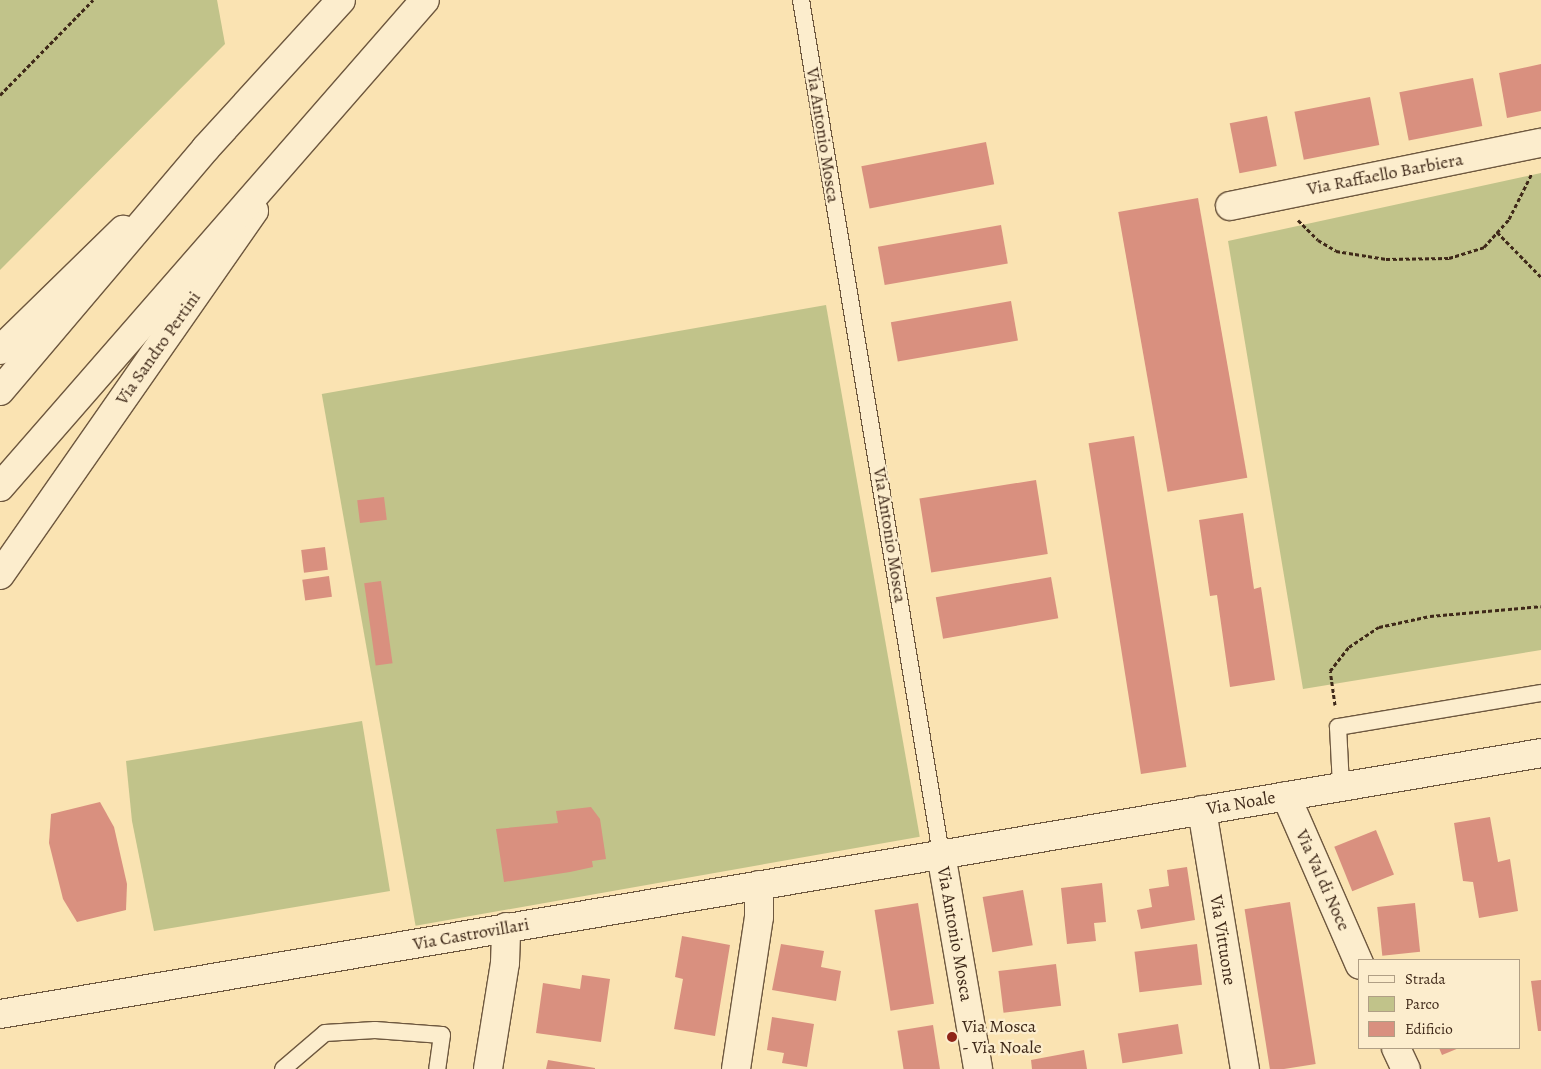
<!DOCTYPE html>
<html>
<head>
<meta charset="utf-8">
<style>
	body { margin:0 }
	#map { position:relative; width:1541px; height:1069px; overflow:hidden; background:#fae3b2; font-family:Alegreya,serif }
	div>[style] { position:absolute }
	.green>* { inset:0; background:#c1c38a; transform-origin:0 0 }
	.building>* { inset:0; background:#d9907f; transform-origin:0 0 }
	.path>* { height:3px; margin-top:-1.5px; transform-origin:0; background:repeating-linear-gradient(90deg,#3f2919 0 4px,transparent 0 6.5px) }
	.roads { filter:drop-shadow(1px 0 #6e583f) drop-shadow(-1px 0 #6e583f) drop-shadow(0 1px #6e583f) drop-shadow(0 -1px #6e583f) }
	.service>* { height:16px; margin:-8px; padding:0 8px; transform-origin:8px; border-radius:8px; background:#fcedcd }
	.minor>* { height:28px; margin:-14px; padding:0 14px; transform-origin:14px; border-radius:14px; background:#fcedcd }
	.secondary>* { height:28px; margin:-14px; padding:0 14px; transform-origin:14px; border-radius:14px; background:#fcedcd }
	.dots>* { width:14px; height:14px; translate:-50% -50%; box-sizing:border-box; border:2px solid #fcedcd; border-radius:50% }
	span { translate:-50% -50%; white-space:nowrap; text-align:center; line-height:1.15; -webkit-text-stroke:4.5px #fcedcd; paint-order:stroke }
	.street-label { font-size:18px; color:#3f2919 }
	.poi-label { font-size:18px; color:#3f2919 }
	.left { translate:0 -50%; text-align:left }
	.legend { position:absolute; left:1358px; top:959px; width:162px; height:90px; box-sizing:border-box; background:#fcedcd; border:1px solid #b09f85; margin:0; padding:6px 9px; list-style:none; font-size:15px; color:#3f2919 }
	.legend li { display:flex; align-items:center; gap:10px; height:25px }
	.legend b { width:25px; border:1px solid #b09f85 }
</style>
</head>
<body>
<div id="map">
	<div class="green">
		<div style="clip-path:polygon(0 0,217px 0,225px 44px,0 270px)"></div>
		<div style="clip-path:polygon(1541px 173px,1541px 650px,1303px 689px,1228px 241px)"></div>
		<div style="left:826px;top:305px;width:540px;height:512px;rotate:80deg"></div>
		<div style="clip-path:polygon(362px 721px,390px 891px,154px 931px,132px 821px,126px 761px)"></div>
	</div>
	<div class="building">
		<div style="clip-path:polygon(1541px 64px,1541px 111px,1507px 118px,1499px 73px)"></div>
		<div style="left:1473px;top:78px;width:49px;height:75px;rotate:79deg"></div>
		<div style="left:1370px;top:97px;width:49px;height:77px;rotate:79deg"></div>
		<div style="left:1267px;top:116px;width:51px;height:38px;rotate:79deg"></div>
		<div style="left:986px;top:142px;width:43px;height:127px;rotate:79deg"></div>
		<div style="left:1198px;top:198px;width:284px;height:81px;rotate:80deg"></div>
		<div style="left:1001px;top:225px;width:39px;height:125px;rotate:80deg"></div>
		<div style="left:1011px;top:301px;width:40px;height:122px;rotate:80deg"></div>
		<div style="left:1134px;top:436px;width:335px;height:46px;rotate:81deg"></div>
		<div style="left:1036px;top:480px;width:75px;height:118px;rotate:81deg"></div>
		<div style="left:384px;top:497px;width:23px;height:27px;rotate:83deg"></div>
		<div style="clip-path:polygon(1243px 513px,1254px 589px,1261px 587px,1275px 680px,1230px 687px,1217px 595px,1210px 596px,1199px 520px)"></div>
		<div style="left:325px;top:547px;width:23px;height:24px;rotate:83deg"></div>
		<div style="left:329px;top:576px;width:21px;height:27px;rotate:82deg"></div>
		<div style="left:1051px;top:577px;width:42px;height:117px;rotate:80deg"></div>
		<div style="left:381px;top:581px;width:83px;height:17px;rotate:82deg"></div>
		<div style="clip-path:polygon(100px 802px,114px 827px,127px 884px,126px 910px,77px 922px,63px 899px,49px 843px,51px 814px)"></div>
		<div style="clip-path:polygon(591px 807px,600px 819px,606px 859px,592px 861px,593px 867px,570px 872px,504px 882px,496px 829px,558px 823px,556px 811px)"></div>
		<div style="clip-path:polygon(1490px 817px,1498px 862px,1510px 859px,1518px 911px,1479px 918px,1473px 882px,1463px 881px,1454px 823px)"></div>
		<div style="left:1376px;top:830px;width:48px;height:45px;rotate:68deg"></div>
		<div style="clip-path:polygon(1187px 867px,1195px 920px,1141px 929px,1137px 910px,1152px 907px,1149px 889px,1169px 886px,1167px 870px)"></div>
		<div style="clip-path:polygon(1102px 883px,1106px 922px,1094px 923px,1096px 941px,1067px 944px,1061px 888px)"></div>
		<div style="left:1023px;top:890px;width:56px;height:41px;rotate:80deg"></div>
		<div style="left:1290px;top:902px;width:164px;height:46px;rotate:81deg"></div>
		<div style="left:918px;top:903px;width:102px;height:44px;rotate:81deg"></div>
		<div style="left:1415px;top:903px;width:49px;height:38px;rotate:84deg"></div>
		<div style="clip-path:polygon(682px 936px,730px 945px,715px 1036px,674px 1029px,683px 979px,675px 977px)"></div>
		<div style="clip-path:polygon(781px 944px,824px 951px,821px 967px,841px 971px,836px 1001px,772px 990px)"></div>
		<div style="left:1197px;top:944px;width:41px;height:63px;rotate:83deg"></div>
		<div style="left:1056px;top:964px;width:42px;height:58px;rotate:83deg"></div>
		<div style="clip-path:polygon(582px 975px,610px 979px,601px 1042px,536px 1033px,543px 983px,580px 989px)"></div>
		<div style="clip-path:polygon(1541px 980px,1541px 1031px,1538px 1031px,1531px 981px)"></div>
		<div style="clip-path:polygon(772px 1017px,814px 1024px,807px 1067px,782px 1063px,784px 1053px,767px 1050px)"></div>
		<div style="left:1178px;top:1024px;width:30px;height:61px;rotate:81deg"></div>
		<div style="left:933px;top:1025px;width:45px;height:36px;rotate:81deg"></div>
		<div style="clip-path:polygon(1439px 1048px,1459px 1048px,1442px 1055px)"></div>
		<div style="clip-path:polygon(1084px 1050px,1087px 1069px,1032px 1069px,1031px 1060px)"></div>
		<div style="clip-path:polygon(548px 1060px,595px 1068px,595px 1069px,546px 1069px)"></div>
	</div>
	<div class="path">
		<div style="left:0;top:95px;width:133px;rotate:-45.6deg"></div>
		<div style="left:1298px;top:220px;width:28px;rotate:45deg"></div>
		<div style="left:1318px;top:240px;width:21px;rotate:31deg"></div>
		<div style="left:1336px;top:251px;width:51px;rotate:9.1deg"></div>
		<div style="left:1386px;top:259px;width:63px;rotate:-0.9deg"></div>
		<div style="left:1449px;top:258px;width:37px;rotate:-17deg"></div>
		<div style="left:1484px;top:247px;width:38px;rotate:-48deg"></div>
		<div style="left:1509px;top:219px;width:51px;rotate:-63.4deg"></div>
		<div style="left:1497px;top:232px;width:63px;rotate:45.6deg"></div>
		<div style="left:1335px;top:705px;width:34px;rotate:-98deg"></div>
		<div style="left:1330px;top:671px;width:31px;rotate:-52deg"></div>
		<div style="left:1349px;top:647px;width:36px;rotate:-34deg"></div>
		<div style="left:1379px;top:627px;width:52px;rotate:-12.2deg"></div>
		<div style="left:1430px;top:616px;width:111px;rotate:-5.1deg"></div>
	</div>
	<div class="roads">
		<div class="service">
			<div style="left:801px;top:0;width:865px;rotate:80.69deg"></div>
			<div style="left:1341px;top:786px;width:59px;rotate:-92.9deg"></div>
			<div style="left:1338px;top:727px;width:206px;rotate:-9.5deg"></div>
			<div style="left:283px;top:1069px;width:55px;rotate:-40.6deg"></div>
			<div style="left:325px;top:1033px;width:50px;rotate:-3.4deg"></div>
			<div style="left:375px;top:1030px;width:67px;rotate:4.3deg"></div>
			<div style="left:442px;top:1035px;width:34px;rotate:98deg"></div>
		</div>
		<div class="minor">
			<div style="left:1230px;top:206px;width:317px;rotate:-11.5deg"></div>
			<div style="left:0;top:350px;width:172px;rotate:-44.3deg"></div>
			<div style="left:0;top:575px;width:444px;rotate:-55.1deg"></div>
			<div style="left:1286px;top:796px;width:184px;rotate:66.4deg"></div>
			<div style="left:1202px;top:810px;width:263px;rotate:80.6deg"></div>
			<div style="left:941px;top:854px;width:218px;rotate:80.2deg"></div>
			<div style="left:0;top:1014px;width:1563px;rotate:-9.61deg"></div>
			<div style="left:1396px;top:1048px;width:23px;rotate:65deg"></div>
			<div style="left:488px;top:1069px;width:107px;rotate:-80.9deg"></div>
			<div style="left:505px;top:963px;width:36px;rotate:-88deg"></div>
			<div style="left:736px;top:1069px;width:154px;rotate:-81.4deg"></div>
			<div style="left:759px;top:917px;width:32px;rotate:-90deg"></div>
		</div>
		<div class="secondary">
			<div style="left:0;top:391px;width:319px;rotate:-49.7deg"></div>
			<div style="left:206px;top:148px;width:200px;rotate:-47.6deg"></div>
			<div style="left:0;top:487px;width:646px;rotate:-48.89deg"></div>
		</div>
	</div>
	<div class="dots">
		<div style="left:952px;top:1037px;background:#8f2418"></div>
	</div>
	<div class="street-label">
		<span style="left:823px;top:135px;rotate:81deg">Via Antonio Mosca</span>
		<span style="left:1385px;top:174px;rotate:-11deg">Via Raffaello Barbiera</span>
		<span style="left:158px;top:348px;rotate:-55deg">Via Sandro Pertini</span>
		<span style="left:890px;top:535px;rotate:81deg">Via Antonio Mosca</span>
		<span style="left:1241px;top:803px;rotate:-10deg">Via Noale</span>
		<span style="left:1323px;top:880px;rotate:66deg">Via Val di Noce</span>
		<span style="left:471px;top:934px;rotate:-10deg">Via Castrovillari</span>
		<span style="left:955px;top:934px;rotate:80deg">Via Antonio Mosca</span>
		<span style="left:1223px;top:940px;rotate:81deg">Via Vittuone</span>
	</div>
	<div class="poi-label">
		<span class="left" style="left:962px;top:1037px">Via Mosca<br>- Via Noale</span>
	</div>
	<ul class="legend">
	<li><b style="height:6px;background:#fcedcd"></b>Strada</li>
	<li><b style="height:14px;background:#c1c38a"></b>Parco</li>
	<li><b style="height:14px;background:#d9907f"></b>Edificio</li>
	</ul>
</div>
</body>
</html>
